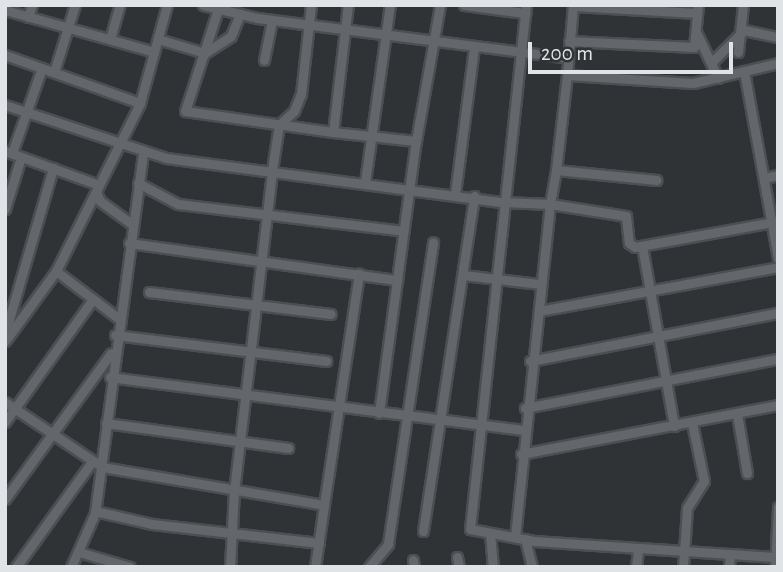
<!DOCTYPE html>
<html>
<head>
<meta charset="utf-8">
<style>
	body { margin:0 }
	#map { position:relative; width:783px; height:572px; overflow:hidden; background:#2f3336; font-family:"Alegreya Sans",sans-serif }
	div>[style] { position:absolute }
	.roads { filter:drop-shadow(2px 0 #4c4f52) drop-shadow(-2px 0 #4c4f52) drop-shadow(0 2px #4c4f52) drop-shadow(0 -2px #4c4f52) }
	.minor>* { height:9px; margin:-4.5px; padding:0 4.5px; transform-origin:4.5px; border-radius:4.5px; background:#63676b }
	span { translate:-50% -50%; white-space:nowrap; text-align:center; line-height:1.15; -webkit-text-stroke:7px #2f3336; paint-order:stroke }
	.frame { position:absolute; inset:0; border:7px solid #e1e4e6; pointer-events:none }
	.scale { position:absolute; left:528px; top:42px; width:205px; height:32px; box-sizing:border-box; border:4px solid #e1e4e6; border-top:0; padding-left:9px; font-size:21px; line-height:24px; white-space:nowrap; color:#e1e4e6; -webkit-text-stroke:5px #2f3336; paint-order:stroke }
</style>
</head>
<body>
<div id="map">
	<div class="roads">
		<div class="minor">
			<div style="left:203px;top:5px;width:56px;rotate:13.5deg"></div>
			<div style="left:257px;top:18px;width:314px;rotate:7.3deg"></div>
			<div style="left:464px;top:5px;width:62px;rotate:7.5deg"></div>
			<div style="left:526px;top:5px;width:527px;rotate:96.1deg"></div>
			<div style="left:470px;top:529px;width:65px;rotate:10.6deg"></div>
			<div style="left:534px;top:541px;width:245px;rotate:3.8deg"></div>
			<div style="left:573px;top:5px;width:70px;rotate:94.9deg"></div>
			<div style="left:567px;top:75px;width:126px;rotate:3.6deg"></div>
			<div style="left:693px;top:83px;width:87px;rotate:-13.2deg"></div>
			<div style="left:573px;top:6px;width:124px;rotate:3.2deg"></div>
			<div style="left:218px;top:9px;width:107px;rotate:107.9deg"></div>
			<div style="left:185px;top:111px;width:149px;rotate:8.1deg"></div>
			<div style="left:333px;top:132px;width:128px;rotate:-83.3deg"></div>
			<div style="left:5px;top:10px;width:155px;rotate:15.7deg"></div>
			<div style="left:28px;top:17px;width:13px;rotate:-72deg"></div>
			<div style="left:696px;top:32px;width:51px;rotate:64.4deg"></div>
			<div style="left:110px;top:39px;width:35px;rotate:-74deg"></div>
			<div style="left:158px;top:39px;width:49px;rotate:16.6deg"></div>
			<div style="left:205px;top:53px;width:31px;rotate:-33deg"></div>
			<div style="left:231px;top:36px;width:24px;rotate:-68deg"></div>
			<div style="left:569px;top:41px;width:125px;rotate:2.7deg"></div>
			<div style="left:694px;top:47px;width:42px;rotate:-84.6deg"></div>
			<div style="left:738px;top:52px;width:47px;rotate:-83.9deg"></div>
			<div style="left:5px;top:55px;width:143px;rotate:19.6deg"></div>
			<div style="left:264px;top:60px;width:41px;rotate:-78.7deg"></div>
			<div style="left:712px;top:62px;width:45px;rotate:-45deg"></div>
			<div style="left:744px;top:30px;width:34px;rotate:12deg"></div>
			<div style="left:744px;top:71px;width:191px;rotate:79.7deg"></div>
			<div style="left:54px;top:72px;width:70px;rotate:-72.6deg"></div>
			<div style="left:567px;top:75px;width:96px;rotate:96.6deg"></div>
			<div style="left:556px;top:170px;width:101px;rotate:5.7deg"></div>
			<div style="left:5px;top:105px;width:169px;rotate:18.2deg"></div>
			<div style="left:166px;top:158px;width:339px;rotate:7.5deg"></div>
			<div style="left:502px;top:202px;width:48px;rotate:2.4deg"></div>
			<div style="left:550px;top:204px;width:35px;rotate:-80deg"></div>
			<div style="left:333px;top:132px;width:83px;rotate:6.2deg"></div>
			<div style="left:5px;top:151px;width:100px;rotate:19.9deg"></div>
			<div style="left:12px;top:153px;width:90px;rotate:-70.6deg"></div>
			<div style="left:764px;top:178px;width:14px;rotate:-12deg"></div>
			<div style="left:365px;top:182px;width:179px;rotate:-82deg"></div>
			<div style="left:138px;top:183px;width:45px;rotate:27.7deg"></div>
			<div style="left:178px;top:204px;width:227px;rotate:6.8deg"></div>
			<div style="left:96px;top:192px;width:10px;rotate:66deg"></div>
			<div style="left:100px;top:201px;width:39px;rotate:36deg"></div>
			<div style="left:455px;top:194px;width:147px;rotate:-82.6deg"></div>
			<div style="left:5px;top:209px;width:54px;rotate:-72.9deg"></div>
			<div style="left:129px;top:243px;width:271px;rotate:7.9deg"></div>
			<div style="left:642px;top:246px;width:183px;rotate:79.9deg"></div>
			<div style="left:56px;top:271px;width:78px;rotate:37.2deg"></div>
			<div style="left:463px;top:275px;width:78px;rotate:6.7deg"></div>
			<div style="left:149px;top:292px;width:183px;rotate:6.9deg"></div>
			<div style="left:539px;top:311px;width:243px;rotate:-10.4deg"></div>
			<div style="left:6px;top:330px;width:169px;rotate:-73.8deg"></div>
			<div style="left:115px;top:335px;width:213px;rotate:7deg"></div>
			<div style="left:5px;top:341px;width:87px;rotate:-53.9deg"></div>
			<div style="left:56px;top:271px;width:188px;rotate:-63.4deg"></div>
			<div style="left:140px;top:103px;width:102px;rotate:-74.6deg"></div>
			<div style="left:530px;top:361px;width:253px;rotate:-11deg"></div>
			<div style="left:110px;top:377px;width:416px;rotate:7.3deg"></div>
			<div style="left:5px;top:402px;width:117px;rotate:33.8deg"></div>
			<div style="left:102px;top:467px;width:225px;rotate:9.7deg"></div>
			<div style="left:324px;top:505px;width:234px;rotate:-81.4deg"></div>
			<div style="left:525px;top:408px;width:258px;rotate:-11deg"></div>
			<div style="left:379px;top:413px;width:275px;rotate:-82.3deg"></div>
			<div style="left:416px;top:141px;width:138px;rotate:-80deg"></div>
			<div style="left:737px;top:414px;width:60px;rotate:80.4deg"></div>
			<div style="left:5px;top:422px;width:151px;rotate:-54.4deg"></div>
			<div style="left:106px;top:423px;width:184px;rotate:7.8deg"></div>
			<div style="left:521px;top:454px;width:262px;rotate:-10.8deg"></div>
			<div style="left:5px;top:499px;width:180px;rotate:-54deg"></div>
			<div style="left:95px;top:511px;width:58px;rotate:12.8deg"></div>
			<div style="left:152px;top:524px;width:168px;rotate:6.5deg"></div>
			<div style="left:423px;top:531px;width:339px;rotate:-81.3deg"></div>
			<div style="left:490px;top:533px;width:34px;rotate:85deg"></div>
			<div style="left:515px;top:537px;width:335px;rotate:-84deg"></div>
			<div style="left:550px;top:204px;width:77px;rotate:9deg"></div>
			<div style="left:626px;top:216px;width:27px;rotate:84deg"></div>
			<div style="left:629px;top:243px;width:7px;rotate:34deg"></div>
			<div style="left:635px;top:247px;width:145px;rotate:-10.3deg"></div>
			<div style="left:525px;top:539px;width:29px;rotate:76deg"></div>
			<div style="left:79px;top:552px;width:53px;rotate:16.4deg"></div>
			<div style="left:457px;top:557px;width:10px;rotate:79deg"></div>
			<div style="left:413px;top:560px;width:7px;rotate:82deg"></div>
			<div style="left:16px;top:567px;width:128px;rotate:-54.2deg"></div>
			<div style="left:71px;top:567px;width:59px;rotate:-66deg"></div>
			<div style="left:95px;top:513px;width:364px;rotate:-82.4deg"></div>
			<div style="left:230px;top:567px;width:76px;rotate:-87deg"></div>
			<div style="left:234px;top:491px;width:323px;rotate:-83.2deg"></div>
			<div style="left:272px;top:170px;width:46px;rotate:-81.2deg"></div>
			<div style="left:279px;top:125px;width:21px;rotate:-43deg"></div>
			<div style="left:294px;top:111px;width:18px;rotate:-68deg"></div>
			<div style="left:301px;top:94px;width:90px;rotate:-83.6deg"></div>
			<div style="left:315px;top:567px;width:63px;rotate:-81.7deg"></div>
			<div style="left:369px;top:567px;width:30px;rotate:-50deg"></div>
			<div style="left:388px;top:544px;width:305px;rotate:-81.5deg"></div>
			<div style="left:636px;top:567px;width:17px;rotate:-83deg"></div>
			<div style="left:683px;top:567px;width:59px;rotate:-86.1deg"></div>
			<div style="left:687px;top:508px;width:32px;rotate:-58deg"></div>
			<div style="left:704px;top:481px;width:59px;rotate:-101.7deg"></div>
			<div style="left:729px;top:567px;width:13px;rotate:-86deg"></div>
			<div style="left:775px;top:567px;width:60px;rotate:-87.1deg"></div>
		</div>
	</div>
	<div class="frame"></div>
	<div class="scale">200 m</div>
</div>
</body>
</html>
